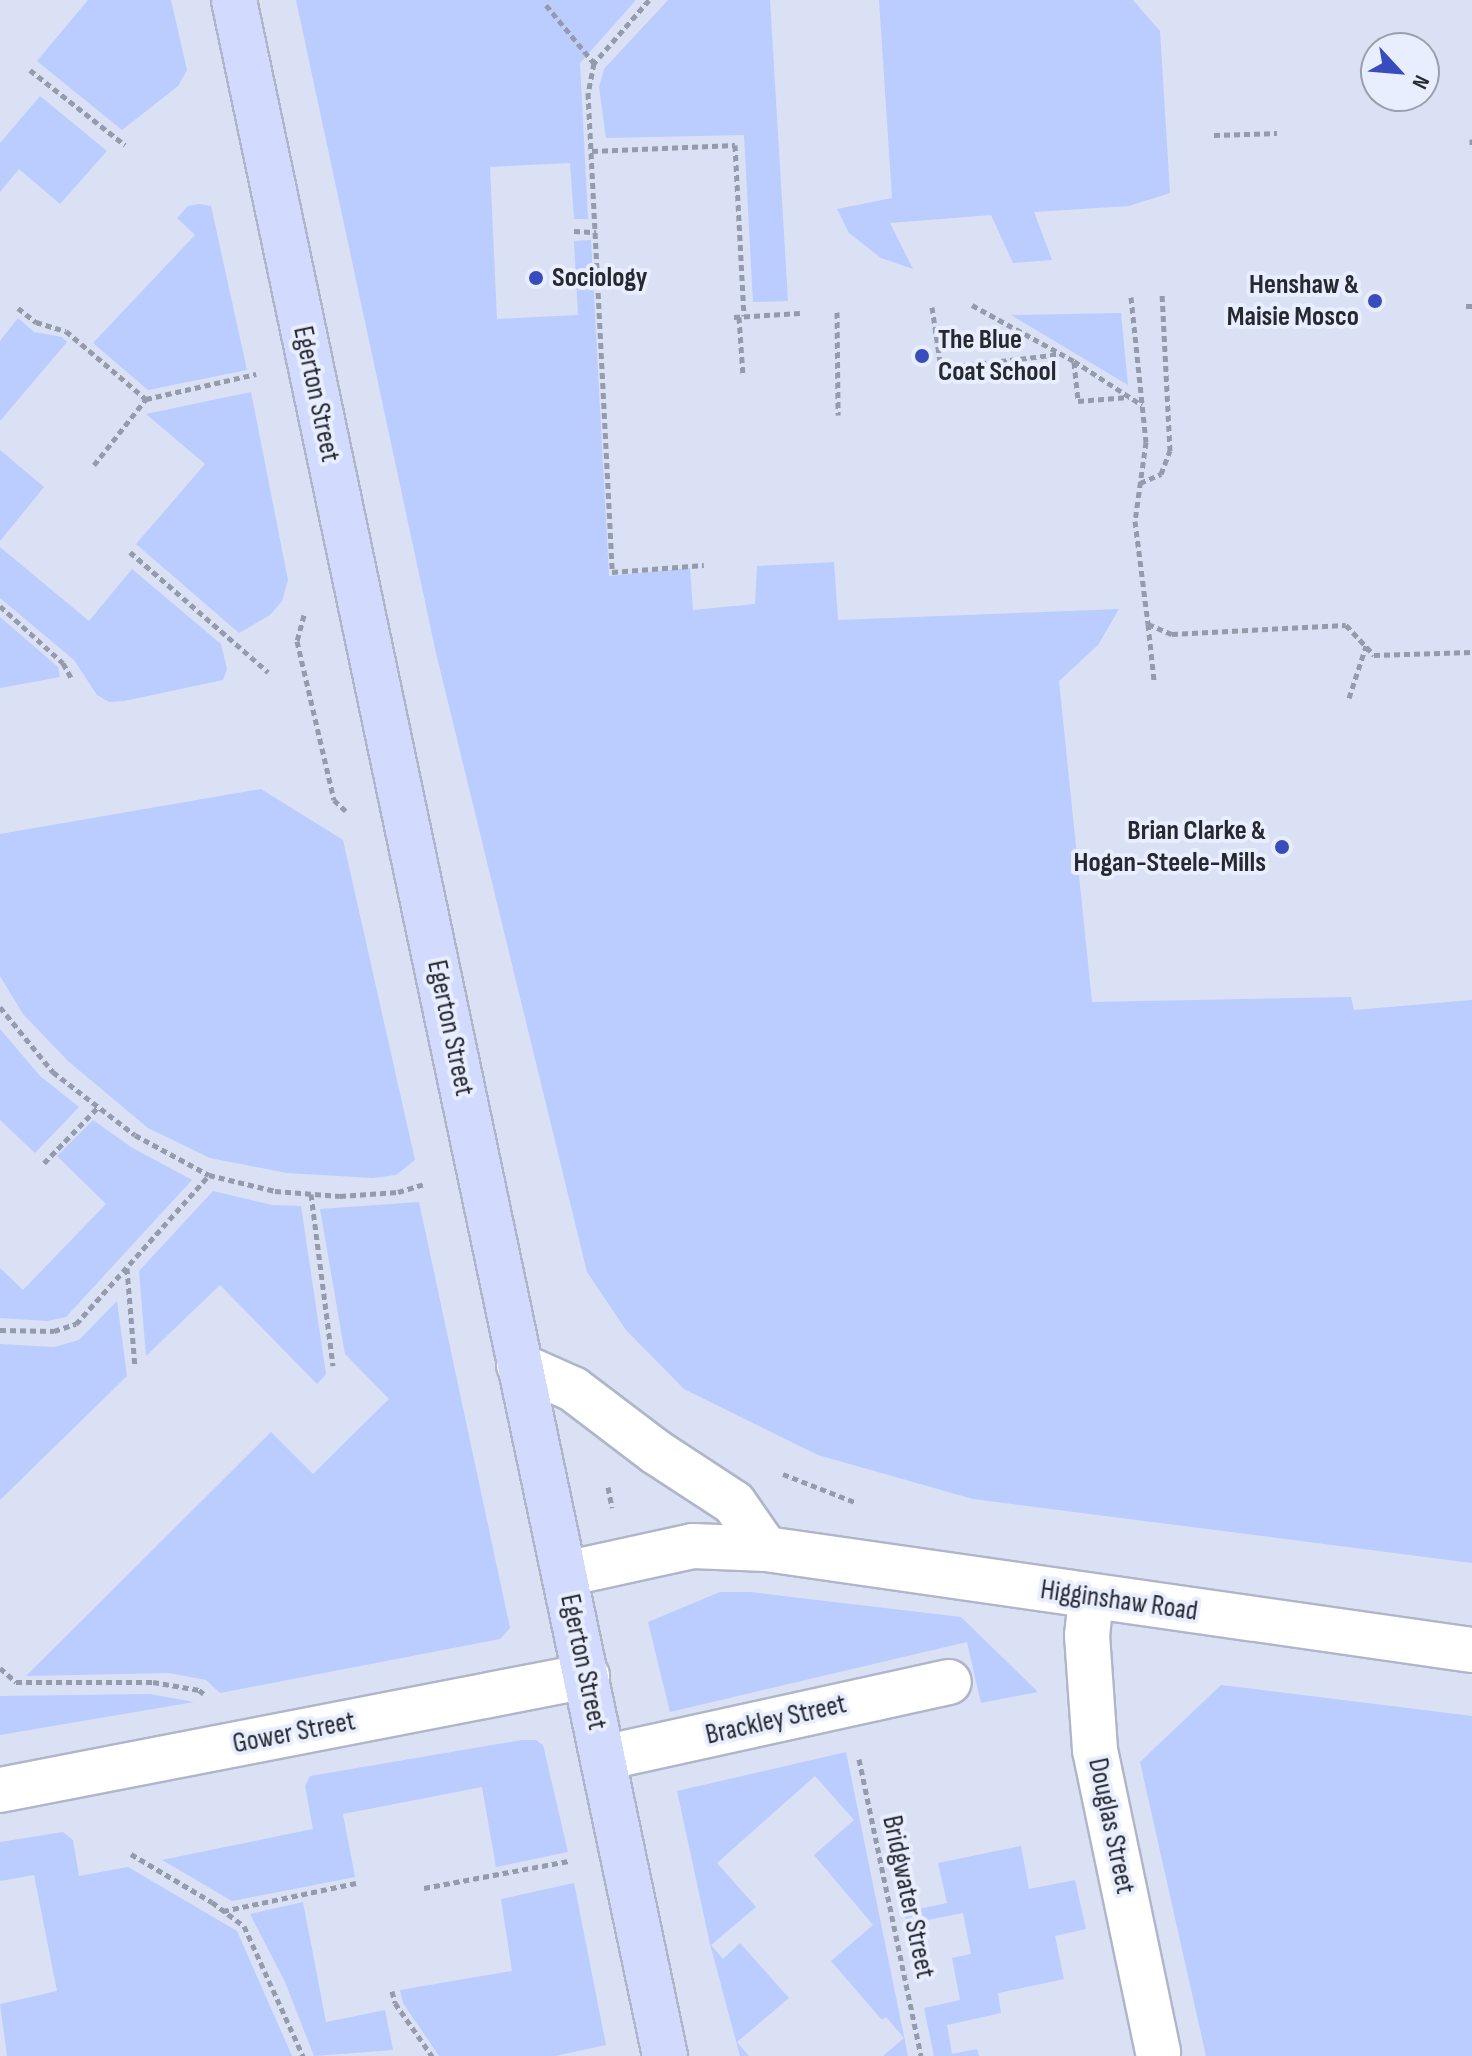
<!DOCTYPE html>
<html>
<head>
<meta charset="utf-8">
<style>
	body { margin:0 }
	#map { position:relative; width:1472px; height:2056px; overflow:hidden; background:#dae1f5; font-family:"Sofia Sans Condensed",sans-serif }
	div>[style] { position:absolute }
	.green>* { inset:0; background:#bbccfe }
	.path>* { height:5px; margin-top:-2.5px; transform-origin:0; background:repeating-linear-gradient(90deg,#959baa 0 6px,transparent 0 10px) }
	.roads { filter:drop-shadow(2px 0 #b0b6c9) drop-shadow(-2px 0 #b0b6c9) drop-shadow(0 2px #b0b6c9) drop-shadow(0 -2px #b0b6c9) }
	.street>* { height:44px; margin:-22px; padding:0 22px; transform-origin:22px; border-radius:22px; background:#fff }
	.secondary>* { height:44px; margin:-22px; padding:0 22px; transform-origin:22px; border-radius:22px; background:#d2dbfe }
	.dots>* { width:22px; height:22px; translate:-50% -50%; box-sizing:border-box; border:4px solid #e9eefe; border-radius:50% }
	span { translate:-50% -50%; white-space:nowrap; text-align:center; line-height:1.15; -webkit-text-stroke:8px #e9eefe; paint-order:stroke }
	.poi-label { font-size:28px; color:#262930; font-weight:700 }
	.left { translate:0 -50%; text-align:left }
	.right { translate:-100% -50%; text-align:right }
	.street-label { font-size:28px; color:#262930 }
	.north { position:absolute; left:1360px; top:32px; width:80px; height:80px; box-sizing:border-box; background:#e9eefe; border:2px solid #9b9fac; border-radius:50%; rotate:116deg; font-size:22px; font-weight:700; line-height:32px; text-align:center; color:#262930 }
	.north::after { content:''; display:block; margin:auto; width:28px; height:36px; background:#384cbe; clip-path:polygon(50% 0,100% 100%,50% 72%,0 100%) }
</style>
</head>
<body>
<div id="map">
	<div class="green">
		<div style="clip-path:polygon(88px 0,171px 0,187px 70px,178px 86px,122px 130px,37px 61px)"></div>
		<div style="clip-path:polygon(296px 0,636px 0,580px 63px,588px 219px,574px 219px,570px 163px,490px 167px,497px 319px,578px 315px,574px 241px,591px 240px,609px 576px,690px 568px,693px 610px,755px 604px,757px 566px,834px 562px,838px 620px,1119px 609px,1098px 645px,1059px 681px,1092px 1002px,1351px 997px,1354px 1010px,1472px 1000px,1472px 1563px,973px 1499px,818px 1455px,684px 1389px,626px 1330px,587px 1272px,436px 653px)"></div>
		<div style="clip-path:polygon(668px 0,770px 0,788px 301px,753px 302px,744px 135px,606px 138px,599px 87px,604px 69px)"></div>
		<div style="clip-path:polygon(879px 0,1133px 0,1160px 31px,1170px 193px,1129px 206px,1034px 212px,1052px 260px,1013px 263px,991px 215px,890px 223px,913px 269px,881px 258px,849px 233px,837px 209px,892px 198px)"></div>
		<div style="clip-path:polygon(40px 96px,107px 151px,60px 204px,19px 169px,0 192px,0 143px)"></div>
		<div style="clip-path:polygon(199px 204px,211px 206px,247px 370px,148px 390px,93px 343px,195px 235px,177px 218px,188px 206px)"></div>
		<div style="clip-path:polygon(1121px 313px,1128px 385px,1011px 315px)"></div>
		<div style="clip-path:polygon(18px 318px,34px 332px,62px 337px,67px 342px,0 421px,0 341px)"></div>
		<div style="clip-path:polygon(251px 392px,288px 580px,282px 601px,270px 615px,239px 633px,136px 544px,205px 464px,146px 414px)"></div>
		<div style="clip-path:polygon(0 450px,44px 487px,0 541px)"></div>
		<div style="clip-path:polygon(0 547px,89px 621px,132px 569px,221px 644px,227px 669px,223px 680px,124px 701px,109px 702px,97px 695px,74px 660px,0 598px)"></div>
		<div style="clip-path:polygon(0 617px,58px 667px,60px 677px,0 688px)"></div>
		<div style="clip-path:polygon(261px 789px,343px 840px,415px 1160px,396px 1175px,373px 1178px,287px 1173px,210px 1158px,148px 1128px,68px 1061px,23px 1014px,0 976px,0 834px)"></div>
		<div style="clip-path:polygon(0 1029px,40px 1076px,79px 1107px,35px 1153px,0 1120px)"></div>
		<div style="clip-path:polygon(93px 1120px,131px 1147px,192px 1180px,66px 1317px,47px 1321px,0 1318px,0 1268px,23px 1290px,106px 1204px,57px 1156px)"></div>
		<div style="clip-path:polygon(213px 1191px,272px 1205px,301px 1206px,326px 1374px,317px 1384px,220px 1285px,146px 1356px,139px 1271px)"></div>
		<div style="clip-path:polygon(419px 1202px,510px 1628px,500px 1639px,220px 1693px,206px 1680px,169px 1673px,26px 1676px,271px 1432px,313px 1474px,389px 1399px,345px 1354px,320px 1209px)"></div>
		<div style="clip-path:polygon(117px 1301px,127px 1376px,0 1500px,0 1344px,54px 1347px,79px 1340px)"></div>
		<div style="clip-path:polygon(720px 1592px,750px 1592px,961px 1617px,1038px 1692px,981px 1703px,967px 1642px,670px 1712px,648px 1622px)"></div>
		<div style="clip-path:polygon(1221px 1685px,1472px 1716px,1472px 2056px,1206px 2056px,1140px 1762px)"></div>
		<div style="clip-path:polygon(150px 1694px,194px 1702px,0 1735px,0 1696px)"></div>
		<div style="clip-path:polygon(522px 1740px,536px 1740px,543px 1745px,568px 1852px,496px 1867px,482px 1787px,343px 1814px,355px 1877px,232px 1901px,162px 1860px,313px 1829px,305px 1786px,310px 1776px)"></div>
		<div style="clip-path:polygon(846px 1752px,908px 2056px,883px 2056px,904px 2038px,886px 2017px,882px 2020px,831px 1961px,873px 1925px,814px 1855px,854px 1820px,815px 1776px,717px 1863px,756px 1907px,711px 1945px,723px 1959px,740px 1943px,789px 1998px,737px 2042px,749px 2056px,740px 2056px,710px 1944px,677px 1791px)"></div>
		<div style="clip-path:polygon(63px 1832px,73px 1840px,79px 1876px,128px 1867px,237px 1931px,292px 2056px,7px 2056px,0 2004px,57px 1991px,34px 1875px,0 1881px,0 1842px)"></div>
		<div style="clip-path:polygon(1021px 1846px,1029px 1889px,1075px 1880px,1086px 1929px,1055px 1936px,1064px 1979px,998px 1993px,1001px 2013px,947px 2025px,952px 2054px,977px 2049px,979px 2056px,934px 2056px,924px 2008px,960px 2000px,952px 1958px,971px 1954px,963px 1913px,907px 1924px,904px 1912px,947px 1903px,938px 1863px)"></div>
		<div style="clip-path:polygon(574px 1883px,606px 2045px,555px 2056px,439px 2056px,403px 2003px,400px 1990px,512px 1971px,501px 1899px)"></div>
		<div style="clip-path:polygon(303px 1902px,326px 2022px,385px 2010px,393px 2050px,314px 2056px,285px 1982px,250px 1914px)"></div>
	</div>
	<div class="path">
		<div style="left:649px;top:0;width:84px;rotate:131.1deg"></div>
		<div style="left:594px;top:63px;width:31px;rotate:101deg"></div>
		<div style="left:588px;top:93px;width:480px;rotate:87.1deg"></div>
		<div style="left:612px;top:572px;width:92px;rotate:-4.4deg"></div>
		<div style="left:546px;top:5px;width:75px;rotate:50.4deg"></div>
		<div style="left:30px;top:70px;width:121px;rotate:38.3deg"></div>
		<div style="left:1214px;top:135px;width:63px;rotate:-1.8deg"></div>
		<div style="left:1472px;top:139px;width:7px;rotate:90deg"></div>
		<div style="left:592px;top:151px;width:143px;rotate:-2.4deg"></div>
		<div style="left:735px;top:145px;width:171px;rotate:87deg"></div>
		<div style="left:574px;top:231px;width:22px;rotate:3deg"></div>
		<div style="left:1131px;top:297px;width:146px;rotate:84.1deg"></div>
		<div style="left:1146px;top:442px;width:80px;rotate:97.9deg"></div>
		<div style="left:1135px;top:521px;width:104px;rotate:82.8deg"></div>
		<div style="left:1148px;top:624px;width:26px;rotate:23deg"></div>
		<div style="left:1172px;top:634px;width:174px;rotate:-3deg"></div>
		<div style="left:1346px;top:625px;width:41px;rotate:47deg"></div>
		<div style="left:1374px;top:655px;width:98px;rotate:-1.8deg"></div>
		<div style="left:972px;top:305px;width:116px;rotate:28.8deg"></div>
		<div style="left:1074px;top:361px;width:81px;rotate:32.9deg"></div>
		<div style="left:1466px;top:306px;width:6px"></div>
		<div style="left:932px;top:307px;width:62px;rotate:81.6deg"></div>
		<div style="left:941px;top:368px;width:121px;rotate:-6.7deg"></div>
		<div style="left:18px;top:308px;width:23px;rotate:38deg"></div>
		<div style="left:36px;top:322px;width:31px;rotate:17deg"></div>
		<div style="left:66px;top:331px;width:105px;rotate:40.4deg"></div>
		<div style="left:837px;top:312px;width:103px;rotate:89.4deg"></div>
		<div style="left:734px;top:317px;width:66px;rotate:-3.5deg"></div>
		<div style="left:739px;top:317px;width:58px;rotate:86.1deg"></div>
		<div style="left:1074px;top:362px;width:39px;rotate:84deg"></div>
		<div style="left:1078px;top:401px;width:51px;rotate:-4.5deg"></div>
		<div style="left:94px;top:465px;width:84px;rotate:-51.8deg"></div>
		<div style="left:146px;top:399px;width:113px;rotate:-12.8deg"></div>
		<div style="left:1140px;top:483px;width:23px;rotate:-23deg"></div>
		<div style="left:1161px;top:474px;width:25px;rotate:-69deg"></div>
		<div style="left:1170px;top:451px;width:157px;rotate:-92.9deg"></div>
		<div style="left:130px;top:552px;width:183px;rotate:41deg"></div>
		<div style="left:0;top:606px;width:85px;rotate:42.1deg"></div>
		<div style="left:63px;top:663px;width:18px;rotate:61deg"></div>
		<div style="left:304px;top:615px;width:27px;rotate:105deg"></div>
		<div style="left:297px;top:641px;width:163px;rotate:76.9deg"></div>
		<div style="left:334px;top:800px;width:16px;rotate:43deg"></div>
		<div style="left:1148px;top:624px;width:56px;rotate:83.9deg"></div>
		<div style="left:1349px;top:698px;width:55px;rotate:-71.9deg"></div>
		<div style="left:0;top:1007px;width:84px;rotate:50.8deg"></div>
		<div style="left:53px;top:1072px;width:103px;rotate:37.5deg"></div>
		<div style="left:135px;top:1135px;width:84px;rotate:28.4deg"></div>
		<div style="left:209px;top:1175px;width:68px;rotate:13.6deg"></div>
		<div style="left:275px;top:1191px;width:65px;rotate:4.4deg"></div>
		<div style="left:340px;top:1196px;width:58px;rotate:-3.9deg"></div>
		<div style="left:398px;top:1192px;width:28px;rotate:-17deg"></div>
		<div style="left:44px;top:1163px;width:78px;rotate:-46deg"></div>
		<div style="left:311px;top:1194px;width:173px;rotate:82.7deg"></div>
		<div style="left:127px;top:1268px;width:99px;rotate:85.4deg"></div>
		<div style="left:0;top:1330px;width:54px;rotate:1.1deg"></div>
		<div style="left:54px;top:1331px;width:23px;rotate:-18deg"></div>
		<div style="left:76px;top:1324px;width:200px;rotate:-48.2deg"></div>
		<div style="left:783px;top:1474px;width:77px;rotate:21.3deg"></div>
		<div style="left:608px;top:1487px;width:21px;rotate:79deg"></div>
		<div style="left:0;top:1668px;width:21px;rotate:41deg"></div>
		<div style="left:16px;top:1682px;width:137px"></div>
		<div style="left:153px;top:1682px;width:47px;rotate:9.9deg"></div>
		<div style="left:199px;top:1690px;width:6px;rotate:39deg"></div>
		<div style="left:859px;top:1759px;width:303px;rotate:78.2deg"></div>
		<div style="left:131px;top:1854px;width:94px;rotate:30.7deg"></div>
		<div style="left:212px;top:1902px;width:40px;rotate:37deg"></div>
		<div style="left:244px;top:1926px;width:143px;rotate:65.6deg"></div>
		<div style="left:424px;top:1888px;width:147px;rotate:-10.6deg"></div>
		<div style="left:223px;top:1911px;width:136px;rotate:-11.9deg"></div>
		<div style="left:392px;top:1991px;width:12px;rotate:76deg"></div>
		<div style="left:395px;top:2003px;width:65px;rotate:55.1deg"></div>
	</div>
	<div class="roads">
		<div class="street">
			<div style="left:519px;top:1365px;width:59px;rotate:24deg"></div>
			<div style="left:573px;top:1389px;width:104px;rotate:37.2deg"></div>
			<div style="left:656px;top:1452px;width:93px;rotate:33.2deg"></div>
			<div style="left:734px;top:1503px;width:56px;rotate:55.2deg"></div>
			<div style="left:565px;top:1574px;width:131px;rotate:-12.3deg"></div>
			<div style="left:693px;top:1546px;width:73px;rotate:2.4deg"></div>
			<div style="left:766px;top:1549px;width:713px;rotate:8.14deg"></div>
			<div style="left:1091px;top:1598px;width:37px;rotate:96deg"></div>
			<div style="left:1087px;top:1635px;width:115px;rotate:86deg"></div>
			<div style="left:1095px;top:1750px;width:309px;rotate:78.2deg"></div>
			<div style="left:603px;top:1758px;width:354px;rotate:-12.4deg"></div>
			<div style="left:0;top:1790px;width:598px;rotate:-10.99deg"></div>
		</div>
		<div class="secondary">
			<div style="left:234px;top:0;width:2101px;rotate:78.16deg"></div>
		</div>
	</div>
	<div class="dots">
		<div style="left:536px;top:278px;background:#384cbe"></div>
		<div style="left:1375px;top:301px;background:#384cbe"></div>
		<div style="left:922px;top:356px;background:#384cbe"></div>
		<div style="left:1282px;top:847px;background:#384cbe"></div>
	</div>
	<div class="poi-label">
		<span class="left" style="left:552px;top:278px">Sociology</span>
		<span class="right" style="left:1359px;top:301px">Henshaw &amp;<br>Maisie Mosco</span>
		<span class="left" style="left:938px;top:356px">The Blue<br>Coat School</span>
		<span class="right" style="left:1266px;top:847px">Brian Clarke &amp;<br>Hogan-Steele-Mills</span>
	</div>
	<div class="street-label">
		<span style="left:316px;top:394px;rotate:78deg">Egerton Street</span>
		<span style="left:450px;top:1028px;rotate:78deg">Egerton Street</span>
		<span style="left:1119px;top:1601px;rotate:8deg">Higginshaw Road</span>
		<span style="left:583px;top:1662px;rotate:78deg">Egerton Street</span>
		<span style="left:776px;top:1720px;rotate:-13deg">Brackley Street</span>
		<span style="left:294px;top:1733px;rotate:-11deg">Gower Street</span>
		<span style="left:1111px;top:1826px;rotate:78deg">Douglas Street</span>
		<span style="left:908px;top:1897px;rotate:78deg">Bridgwater Street</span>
	</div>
	<div class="north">N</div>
</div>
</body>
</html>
